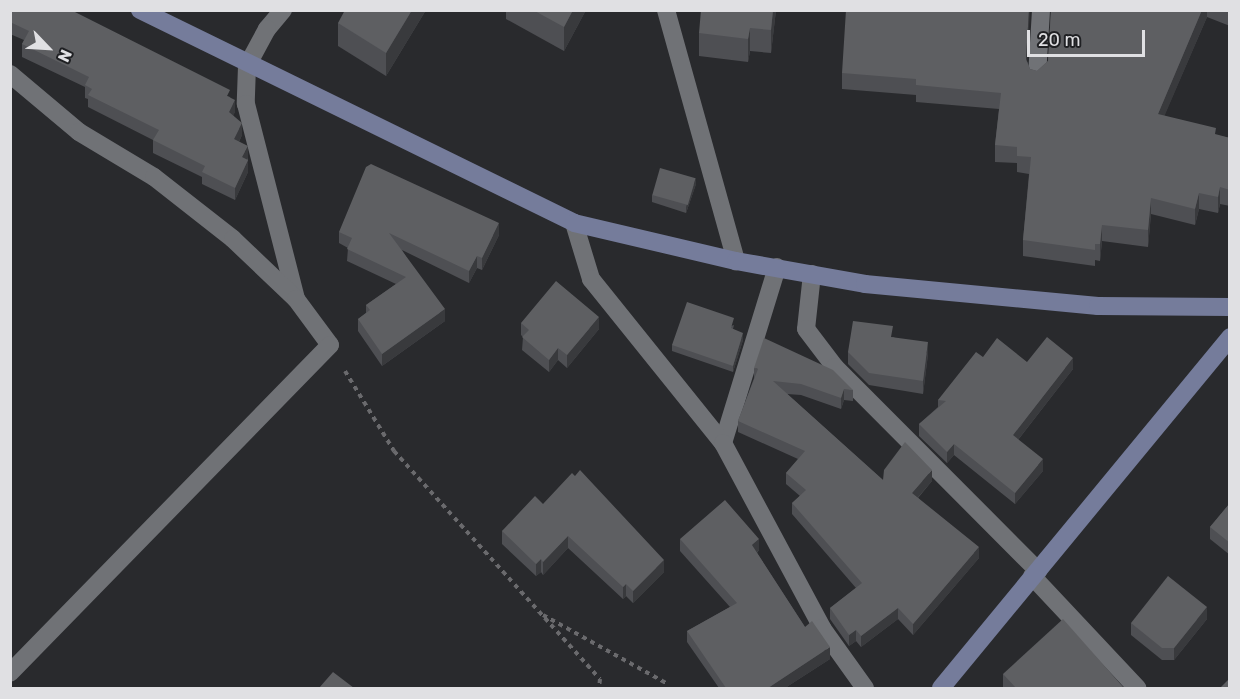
<!DOCTYPE html>
<html>
<head>
<meta charset="utf-8">
<style>
	body { margin:0 }
	#map { position:relative; width:1240px; height:699px; overflow:hidden; background:#292a2d; font-family:Rubik,sans-serif }
	div>[style] { position:absolute }
	.path>* { height:4px; margin-top:-2px; transform-origin:0; background:repeating-linear-gradient(90deg,#6a6a6d 0 4.5px,transparent 0 9px) }
	.lane>* { height:18px; margin:-9px; padding:0 9px; transform-origin:9px; border-radius:9px; background:#707276 }
	.street>* { height:18px; margin:-9px; padding:0 9px; transform-origin:9px; border-radius:9px; background:#707276 }
	.secondary>* { height:18px; margin:-9px; padding:0 9px; transform-origin:9px; border-radius:9px; background:#757c9b }
	.wall>* { inset:0; background:#4e4f53 }
	.shaded-wall>* { inset:0; background:#393a3d }
	.building>* { inset:0; background:#5e5f62; transform-origin:0 0 }
	span { translate:-50% -50%; white-space:nowrap; text-align:center; line-height:1.15; -webkit-text-stroke:4.5px #1f2023; paint-order:stroke }
	.frame { position:absolute; inset:0; border:12px solid #e0e0e3; pointer-events:none }
	.north { position:absolute; left:18px; top:18px; width:60px; height:60px; -webkit-text-stroke:4px #1f2023; paint-order:stroke; rotate:115deg; font-size:16px; font-weight:700; line-height:24px; text-align:center; color:#e0e0e3 }
	.north::after { content:''; display:block; margin:auto; width:21px; height:27px; background:#e0e0e3; clip-path:polygon(50% 0,100% 100%,50% 72%,0 100%) }
	.scale { position:absolute; left:1027px; top:30px; width:118px; height:27px; box-sizing:border-box; border:3px solid #e0e0e3; border-top:0; padding-left:8px; font-size:18px; line-height:21px; white-space:nowrap; color:#e0e0e3; -webkit-text-stroke:4px #1f2023; paint-order:stroke }
</style>
</head>
<body>
<div id="map">
	<div class="path">
		<div style="left:345px;top:371px;width:94px;rotate:58.5deg"></div>
		<div style="left:394px;top:451px;width:307px;rotate:47.9deg"></div>
		<div style="left:600px;top:679px;width:9px;rotate:96deg"></div>
		<div style="left:543px;top:615px;width:141px;rotate:28.9deg"></div>
	</div>
	<div class="lane">
		<div style="left:812px;top:274px;width:55px;rotate:96.2deg"></div>
		<div style="left:806px;top:329px;width:48px;rotate:52.7deg"></div>
		<div style="left:835px;top:367px;width:288px;rotate:45.1deg"></div>
		<div style="left:723px;top:443px;width:184px;rotate:-72.9deg"></div>
		<div style="left:1032px;top:576px;width:154px;rotate:46.8deg"></div>
	</div>
	<div class="street">
		<div style="left:283px;top:10px;width:25px;rotate:130deg"></div>
		<div style="left:267px;top:29px;width:42px;rotate:118.4deg"></div>
		<div style="left:247px;top:66px;width:38px;rotate:92deg"></div>
		<div style="left:246px;top:104px;width:201px;rotate:75.6deg"></div>
		<div style="left:666px;top:10px;width:261px;rotate:74.4deg"></div>
		<div style="left:10px;top:74px;width:90px;rotate:40deg"></div>
		<div style="left:79px;top:132px;width:87px;rotate:31deg"></div>
		<div style="left:154px;top:177px;width:100px;rotate:38.1deg"></div>
		<div style="left:233px;top:239px;width:87px;rotate:43.6deg"></div>
		<div style="left:296px;top:299px;width:57px;rotate:53.5deg"></div>
		<div style="left:330px;top:345px;width:458px;rotate:134.3deg"></div>
		<div style="left:1037px;top:76px;width:66px;rotate:-86.5deg"></div>
		<div style="left:574px;top:223px;width:59px;rotate:73.1deg"></div>
		<div style="left:591px;top:279px;width:211px;rotate:51.2deg"></div>
		<div style="left:723px;top:443px;width:210px;rotate:61.8deg"></div>
		<div style="left:822px;top:628px;width:74px;rotate:54.4deg"></div>
	</div>
	<div class="secondary">
		<div style="left:140px;top:10px;width:483px;rotate:26.1deg"></div>
		<div style="left:574px;top:223px;width:166px;rotate:13.2deg"></div>
		<div style="left:736px;top:261px;width:131px;rotate:10.1deg"></div>
		<div style="left:865px;top:284px;width:234px;rotate:5.4deg"></div>
		<div style="left:1098px;top:306px;width:132px;rotate:0.4deg"></div>
		<div style="left:941px;top:688px;width:455px;rotate:-50.5deg"></div>
	</div>
	<div class="wall">
		<div style="clip-path:polygon(10px 10px,230px 97px,235px 112px,233px 115px,242px 135px,239px 142px,248px 158px,248px 172px,235px 200px,202px 184px,202px 177px,153px 153px,153px 140px,88px 107px,88px 99px,85px 98px,85px 87px,22px 57px,22px 44px,24px 40px,10px 34px)"></div>
		<div style="clip-path:polygon(426px 10px,386px 76px,338px 46px,338px 23px)"></div>
		<div style="clip-path:polygon(506px 10px,586px 10px,564px 51px,506px 19px)"></div>
		<div style="clip-path:polygon(776px 10px,771px 53px,750px 51px,748px 62px,699px 56px,699px 33px)"></div>
		<div style="clip-path:polygon(1051px 10px,1230px 10px,1230px 26px,1207px 17px,1164px 116px,1216px 135px,1230px 138px,1230px 206px,1220px 204px,1218px 213px,1199px 209px,1195px 225px,1151px 214px,1148px 247px,1102px 241px,1100px 261px,1095px 260px,1095px 266px,1023px 256px,1023px 240px,1029px 174px,1017px 172px,1017px 163px,995px 162px,995px 145px,999px 109px,916px 102px,916px 95px,842px 89px,842px 73px,1027px 61px,1030px 69px,1037px 71px,1048px 61px)"></div>
		<div style="clip-path:polygon(696px 184px,686px 213px,652px 202px,652px 195px)"></div>
		<div style="clip-path:polygon(339px 232px,499px 235px,482px 270px,477px 268px,469px 283px,402px 250px,445px 321px,382px 366px,358px 331px,358px 319px,366px 313px,366px 305px,396px 284px,347px 261px,348px 248px,339px 243px)"></div>
		<div style="clip-path:polygon(521px 323px,599px 329px,567px 368px,558px 360px,549px 372px,522px 350px,523px 337px,521px 335px)"></div>
		<div style="clip-path:polygon(734px 325px,733px 329px,743px 340px,733px 372px,672px 351px,672px 345px)"></div>
		<div style="clip-path:polygon(893px 337px,928px 354px,923px 394px,869px 385px,848px 364px,848px 352px)"></div>
		<div style="clip-path:polygon(1027px 362px,1073px 369px,1018px 440px,1043px 471px,1015px 504px,954px 455px,947px 463px,919px 436px,919px 424px,938px 407px,938px 400px)"></div>
		<div style="clip-path:polygon(754px 368px,853px 390px,853px 401px,844px 400px,841px 409px,801px 395px,787px 394px,883px 480px,932px 481px,918px 498px,979px 558px,913px 635px,898px 619px,861px 647px,856px 641px,849px 646px,830px 619px,830px 608px,856px 588px,792px 514px,792px 503px,800px 496px,786px 484px,786px 473px,798px 459px,738px 432px,738px 421px,754px 378px)"></div>
		<div style="clip-path:polygon(1230px 503px,1230px 555px,1210px 539px,1210px 527px)"></div>
		<div style="clip-path:polygon(543px 504px,664px 572px,633px 603px,626px 596px,623px 599px,568px 548px,543px 575px,541px 572px,536px 576px,502px 544px,502px 531px)"></div>
		<div style="clip-path:polygon(680px 539px,759px 550px,757px 553px,805px 627px,830px 659px,785px 688px,719px 688px,687px 642px,687px 631px,730px 607px,680px 551px)"></div>
		<div style="clip-path:polygon(1207px 619px,1174px 660px,1162px 660px,1131px 635px,1131px 623px)"></div>
		<div style="clip-path:polygon(1003px 674px,1124px 688px,1003px 688px)"></div>
	</div>
	<div class="shaded-wall">
		<div style="clip-path:polygon(412px 10px,426px 10px,386px 76px,386px 53px)"></div>
		<div style="clip-path:polygon(573px 10px,586px 10px,564px 51px,564px 27px)"></div>
		<div style="clip-path:polygon(773px 10px,776px 10px,771px 53px,771px 30px)"></div>
		<div style="clip-path:polygon(1029px 10px,1030px 10px,1026px 75px,1026px 59px)"></div>
		<div style="clip-path:polygon(1202px 10px,1207px 10px,1207px 17px,1158px 131px,1158px 114px)"></div>
		<div style="clip-path:polygon(750px 28px,750px 51px,748px 62px,748px 39px)"></div>
		<div style="clip-path:polygon(235px 100px,235px 112px,229px 124px,229px 112px)"></div>
		<div style="clip-path:polygon(242px 123px,242px 135px,234px 152px,234px 139px)"></div>
		<div style="clip-path:polygon(248px 146px,248px 158px,242px 169px,242px 157px)"></div>
		<div style="clip-path:polygon(248px 160px,248px 172px,235px 200px,235px 188px)"></div>
		<div style="clip-path:polygon(696px 178px,696px 184px,686px 213px,686px 207px)"></div>
		<div style="clip-path:polygon(1220px 187px,1220px 204px,1218px 213px,1218px 197px)"></div>
		<div style="clip-path:polygon(1199px 193px,1199px 209px,1195px 225px,1195px 209px)"></div>
		<div style="clip-path:polygon(1151px 198px,1151px 214px,1148px 247px,1148px 230px)"></div>
		<div style="clip-path:polygon(499px 223px,499px 235px,482px 270px,482px 258px)"></div>
		<div style="clip-path:polygon(1102px 225px,1102px 241px,1100px 261px,1100px 244px)"></div>
		<div style="clip-path:polygon(477px 256px,477px 268px,469px 283px,469px 271px)"></div>
		<div style="clip-path:polygon(445px 309px,445px 321px,382px 366px,382px 354px)"></div>
		<div style="clip-path:polygon(599px 317px,599px 329px,567px 368px,567px 355px)"></div>
		<div style="clip-path:polygon(743px 333px,743px 340px,733px 372px,733px 366px)"></div>
		<div style="clip-path:polygon(928px 342px,928px 354px,923px 394px,923px 381px)"></div>
		<div style="clip-path:polygon(558px 348px,558px 360px,549px 372px,549px 360px)"></div>
		<div style="clip-path:polygon(1073px 358px,1073px 369px,1013px 446px,1013px 435px)"></div>
		<div style="clip-path:polygon(844px 389px,844px 400px,841px 409px,841px 398px)"></div>
		<div style="clip-path:polygon(954px 444px,954px 455px,947px 463px,947px 452px)"></div>
		<div style="clip-path:polygon(1043px 459px,1043px 471px,1015px 504px,1015px 493px)"></div>
		<div style="clip-path:polygon(932px 470px,932px 481px,912px 504px,912px 493px)"></div>
		<div style="clip-path:polygon(568px 536px,568px 548px,543px 575px,543px 562px)"></div>
		<div style="clip-path:polygon(759px 539px,759px 550px,752px 557px,752px 545px)"></div>
		<div style="clip-path:polygon(979px 547px,979px 558px,913px 635px,913px 624px)"></div>
		<div style="clip-path:polygon(541px 559px,541px 572px,536px 576px,536px 564px)"></div>
		<div style="clip-path:polygon(664px 560px,664px 572px,633px 603px,633px 591px)"></div>
		<div style="clip-path:polygon(626px 584px,626px 596px,623px 599px,623px 587px)"></div>
		<div style="clip-path:polygon(1207px 607px,1207px 619px,1174px 660px,1174px 648px)"></div>
		<div style="clip-path:polygon(898px 608px,898px 619px,861px 647px,861px 636px)"></div>
		<div style="clip-path:polygon(856px 630px,856px 641px,849px 646px,849px 635px)"></div>
		<div style="clip-path:polygon(830px 647px,830px 659px,785px 688px,768px 688px)"></div>
	</div>
	<div class="building">
		<div style="clip-path:polygon(10px 10px,71px 10px,230px 90px,227px 96px,235px 100px,229px 112px,242px 123px,234px 139px,248px 146px,242px 157px,248px 160px,235px 188px,202px 172px,205px 166px,153px 140px,159px 130px,88px 95px,92px 89px,85px 85px,89px 77px,22px 44px,29px 31px,10px 22px)"></div>
		<div style="clip-path:polygon(345px 10px,412px 10px,386px 53px,338px 23px)"></div>
		<div style="clip-path:polygon(533px 10px,573px 10px,564px 27px)"></div>
		<div style="clip-path:polygon(701px 10px,773px 10px,771px 30px,750px 28px,748px 39px,699px 33px)"></div>
		<div style="clip-path:polygon(846px 10px,1029px 10px,1026px 59px,1030px 69px,1037px 71px,1048px 61px,1051px 10px,1202px 10px,1158px 114px,1216px 128px,1215px 134px,1230px 138px,1230px 190px,1220px 187px,1218px 197px,1199px 193px,1195px 209px,1151px 198px,1148px 230px,1102px 225px,1100px 244px,1095px 244px,1095px 250px,1023px 240px,1031px 157px,1017px 156px,1017px 147px,995px 145px,1001px 93px,916px 85px,916px 79px,842px 73px)"></div>
		<div style="clip-path:polygon(371px 164px,499px 223px,482px 258px,477px 256px,469px 271px,389px 233px,445px 309px,382px 354px,358px 319px,370px 310px,366px 305px,406px 277px,347px 249px,352px 238px,339px 232px,366px 167px)"></div>
		<div style="left:660px;top:168px;width:37px;height:28px;rotate:16deg"></div>
		<div style="clip-path:polygon(556px 281px,599px 317px,567px 355px,558px 348px,549px 360px,522px 337px,529px 330px,521px 323px)"></div>
		<div style="clip-path:polygon(687px 302px,734px 318px,731px 328px,743px 333px,733px 366px,672px 345px)"></div>
		<div style="clip-path:polygon(853px 321px,893px 326px,891px 337px,928px 342px,923px 381px,869px 373px,848px 352px)"></div>
		<div style="clip-path:polygon(1047px 337px,1073px 358px,1013px 435px,1043px 459px,1015px 493px,954px 444px,947px 452px,919px 424px,946px 401px,938px 400px,976px 352px,983px 357px,997px 338px,1027px 362px)"></div>
		<div style="clip-path:polygon(764px 338px,833px 370px,853px 390px,844px 389px,841px 398px,801px 384px,773px 381px,883px 480px,884px 470px,905px 442px,932px 470px,912px 493px,979px 547px,913px 624px,898px 608px,861px 636px,856px 630px,849px 635px,830px 608px,862px 583px,792px 503px,806px 490px,786px 473px,805px 451px,738px 421px,758px 369px,754px 368px)"></div>
		<div style="clip-path:polygon(580px 470px,664px 560px,633px 591px,626px 584px,623px 587px,568px 536px,543px 562px,541px 559px,536px 564px,502px 531px,535px 496px,543px 504px,572px 473px,575px 476px)"></div>
		<div style="clip-path:polygon(725px 500px,759px 539px,752px 545px,805px 627px,812px 621px,830px 647px,768px 688px,726px 688px,687px 631px,737px 603px,680px 539px)"></div>
		<div style="clip-path:polygon(1230px 503px,1230px 543px,1210px 527px)"></div>
		<div style="clip-path:polygon(1168px 576px,1207px 607px,1174px 648px,1162px 648px,1131px 623px)"></div>
		<div style="clip-path:polygon(1063px 619px,1124px 688px,1016px 688px,1003px 674px)"></div>
		<div style="clip-path:polygon(333px 672px,354px 688px,319px 688px)"></div>
		<div style="clip-path:polygon(1230px 678px,1230px 688px,1220px 688px)"></div>
	</div>
	<div class="frame"></div>
	<div class="north">N</div>
	<div class="scale">20 m</div>
</div>
</body>
</html>
